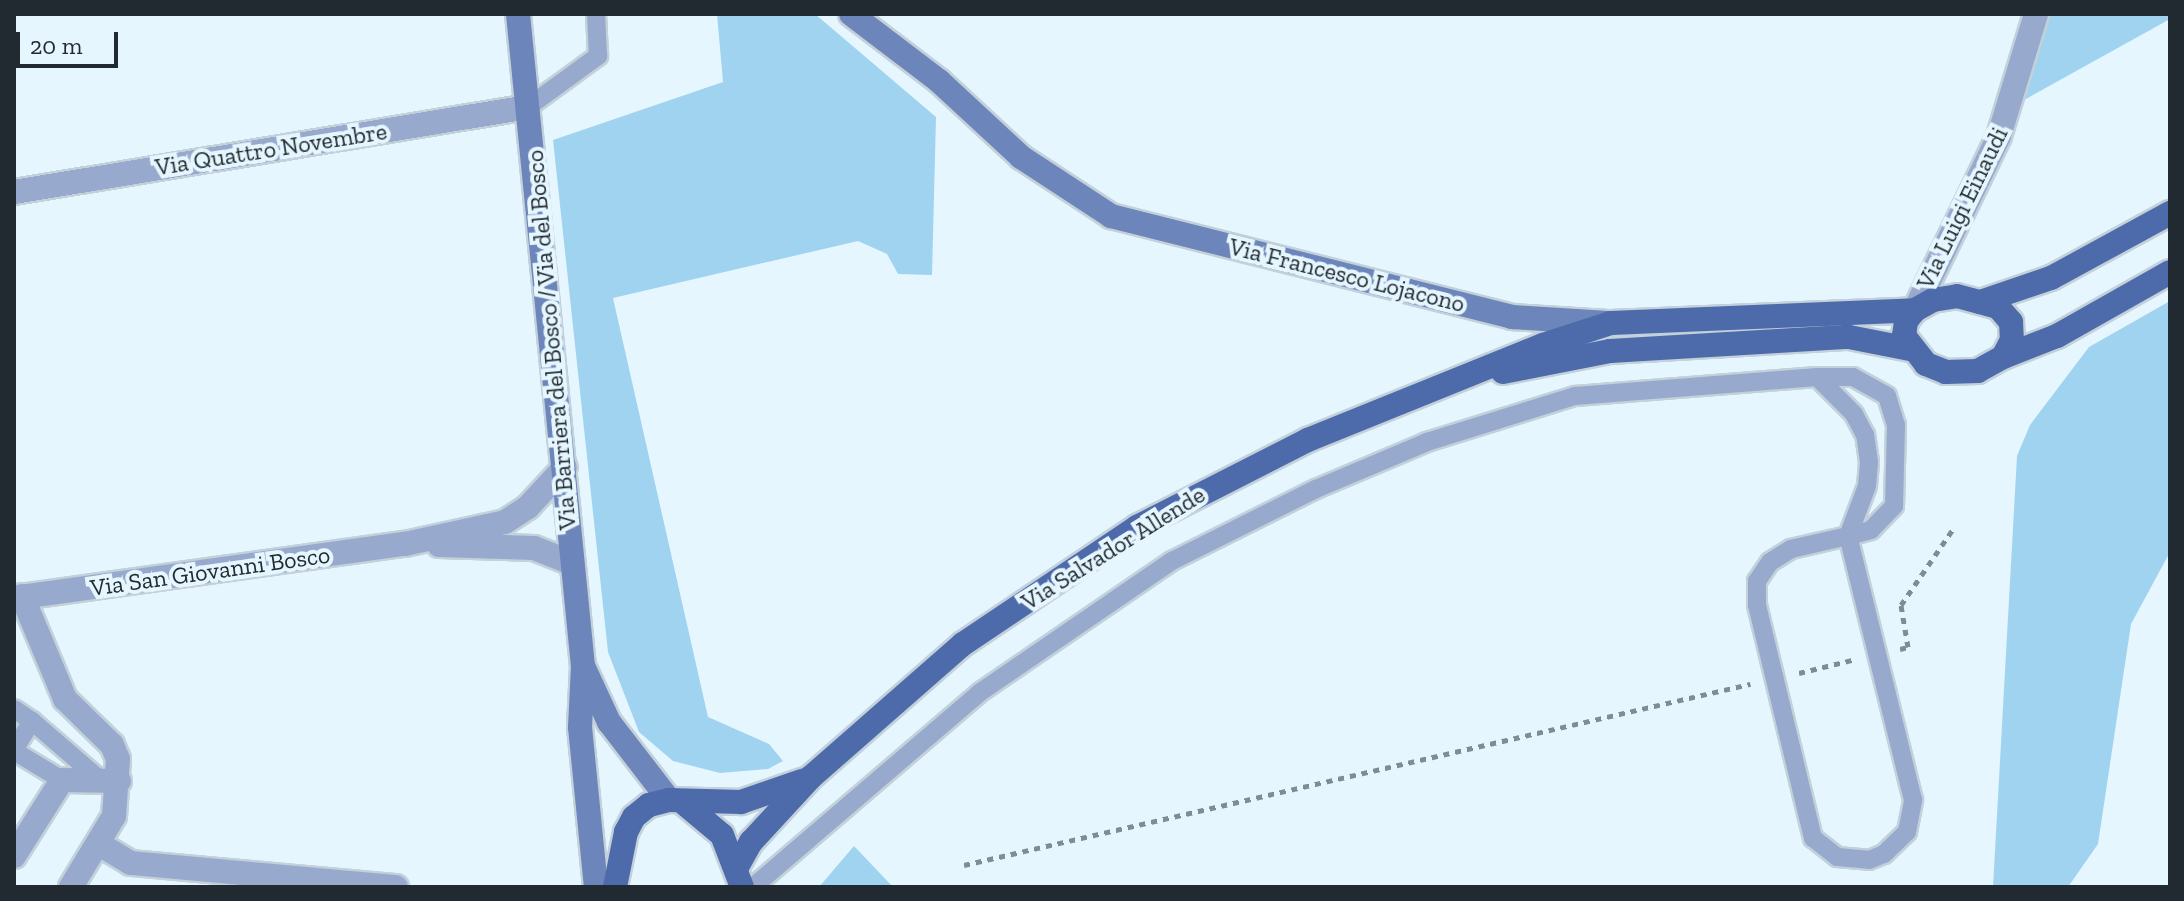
<!DOCTYPE html>
<html>
<head>
<meta charset="utf-8">
<style>
	body { margin:0 }
	#map { position:relative; width:2184px; height:901px; overflow:hidden; background:#e6f6ff; font-family:"Zilla Slab",serif }
	div>[style] { position:absolute }
	.green>* { inset:0; background:#9fd3f0 }
	.path>* { height:5px; margin-top:-2.5px; transform-origin:0; background:repeating-linear-gradient(90deg,#7f8c93 0 6px,transparent 0 12px) }
	.roads { filter:drop-shadow(2px 0 #c2d1da) drop-shadow(-2px 0 #c2d1da) drop-shadow(0 2px #c2d1da) drop-shadow(0 -2px #c2d1da) }
	.lane>* { height:18px; margin:-9px; padding:0 9px; transform-origin:9px; border-radius:9px; background:#98a9ce }
	.street>* { height:24px; margin:-12px; padding:0 12px; transform-origin:12px; border-radius:12px; background:#98a9ce }
	.secondary>* { height:24px; margin:-12px; padding:0 12px; transform-origin:12px; border-radius:12px; background:#6c85ba }
	.primary>* { height:24px; margin:-12px; padding:0 12px; transform-origin:12px; border-radius:12px; background:#4d6aab }
	span { translate:-50% -50%; white-space:nowrap; text-align:center; line-height:1.15; -webkit-text-stroke:8px #e6f6ff; paint-order:stroke }
	.street-label { font-size:24px; color:#202a30 }
	.frame { position:absolute; inset:0; border:16px solid #202a30; pointer-events:none }
	.scale { position:absolute; left:16px; top:32px; width:102px; height:36px; box-sizing:border-box; border:4px solid #202a30; border-top:0; padding-left:10px; font-size:24px; line-height:28px; white-space:nowrap; color:#202a30; -webkit-text-stroke:6px #e6f6ff; paint-order:stroke }
</style>
</head>
<body>
<div id="map">
	<div class="green">
		<div style="clip-path:polygon(717px 14px,815px 14px,936px 117px,932px 275px,898px 274px,887px 254px,858px 241px,613px 298px,708px 717px,769px 744px,783px 761px,768px 769px,720px 773px,673px 761px,639px 732px,608px 652px,553px 140px,723px 82px)"></div>
		<div style="clip-path:polygon(2047px 14px,2170px 14px,2170px 19px,2024px 100px)"></div>
		<div style="clip-path:polygon(2170px 301px,2170px 552px,2131px 624px,2098px 844px,2068px 887px,1993px 887px,2017px 456px,2030px 425px,2089px 347px)"></div>
		<div style="clip-path:polygon(854px 846px,893px 887px,819px 887px)"></div>
	</div>
	<div class="path">
		<div style="left:1900px;top:649px;width:8px;rotate:-14deg"></div>
		<div style="left:1908px;top:647px;width:43px;rotate:-99.5deg"></div>
		<div style="left:1901px;top:605px;width:92px;rotate:-55.6deg"></div>
		<div style="left:1799px;top:673px;width:55px;rotate:-13.8deg"></div>
		<div style="left:964px;top:865px;width:807px;rotate:-12.97deg"></div>
	</div>
	<div class="roads">
		<div class="lane">
			<div style="left:528px;top:107px;width:87px;rotate:-36.1deg"></div>
			<div style="left:598px;top:56px;width:42px;rotate:-92.7deg"></div>
			<div style="left:14px;top:709px;width:22px;rotate:34deg"></div>
			<div style="left:32px;top:721px;width:34px;rotate:122deg"></div>
			<div style="left:32px;top:721px;width:87px;rotate:40.8deg"></div>
			<div style="left:14px;top:751px;width:56px;rotate:31.1deg"></div>
			<div style="left:753px;top:887px;width:298px;rotate:-40.6deg"></div>
			<div style="left:979px;top:693px;width:234px;rotate:-34.4deg"></div>
			<div style="left:1172px;top:561px;width:161px;rotate:-26.6deg"></div>
			<div style="left:1316px;top:489px;width:121px;rotate:-22.9deg"></div>
			<div style="left:1427px;top:442px;width:155px;rotate:-17.3deg"></div>
			<div style="left:1575px;top:396px;width:243px;rotate:-4.5deg"></div>
			<div style="left:1817px;top:377px;width:36px"></div>
			<div style="left:1853px;top:377px;width:39px;rotate:29deg"></div>
			<div style="left:1887px;top:396px;width:30px;rotate:73deg"></div>
			<div style="left:1896px;top:425px;width:81px;rotate:91.4deg"></div>
			<div style="left:1894px;top:506px;width:33px;rotate:134deg"></div>
			<div style="left:1871px;top:530px;width:24px;rotate:165deg"></div>
			<div style="left:1848px;top:536px;width:58px;rotate:167.2deg"></div>
			<div style="left:1791px;top:549px;width:25px;rotate:148deg"></div>
			<div style="left:1770px;top:562px;width:23px;rotate:124deg"></div>
			<div style="left:1757px;top:581px;width:24px;rotate:90deg"></div>
			<div style="left:1757px;top:605px;width:240px;rotate:76.5deg"></div>
			<div style="left:1813px;top:838px;width:31px;rotate:38deg"></div>
			<div style="left:1837px;top:857px;width:32px;rotate:5deg"></div>
			<div style="left:1869px;top:860px;width:16px;rotate:-22deg"></div>
			<div style="left:1884px;top:854px;width:32px;rotate:-44deg"></div>
			<div style="left:1907px;top:832px;width:33px;rotate:-79deg"></div>
			<div style="left:1913px;top:800px;width:272px;rotate:-103.8deg"></div>
			<div style="left:1848px;top:536px;width:53px;rotate:-69.2deg"></div>
			<div style="left:1867px;top:486px;width:24px;rotate:-85deg"></div>
			<div style="left:1869px;top:462px;width:27px;rotate:-98deg"></div>
			<div style="left:1865px;top:435px;width:24px;rotate:-118deg"></div>
			<div style="left:1854px;top:414px;width:52px;rotate:-135deg"></div>
		</div>
		<div class="street">
			<div style="left:14px;top:192px;width:521px;rotate:-9.39deg"></div>
			<div style="left:1915px;top:310px;width:193px;rotate:-64.2deg"></div>
			<div style="left:1999px;top:136px;width:127px;rotate:-73.1deg"></div>
			<div style="left:439px;top:545px;width:95px;rotate:1.8deg"></div>
			<div style="left:534px;top:548px;width:41px;rotate:21.5deg"></div>
			<div style="left:22px;top:596px;width:112px;rotate:67.3deg"></div>
			<div style="left:65px;top:699px;width:66px;rotate:44.4deg"></div>
			<div style="left:112px;top:745px;width:15px;rotate:67deg"></div>
			<div style="left:118px;top:759px;width:57px;rotate:94deg"></div>
			<div style="left:114px;top:816px;width:83px;rotate:121.2deg"></div>
			<div style="left:14px;top:598px;width:395px;rotate:-7.9deg"></div>
			<div style="left:405px;top:544px;width:102px;rotate:-12.4deg"></div>
			<div style="left:505px;top:522px;width:27px;rotate:-33deg"></div>
			<div style="left:528px;top:507px;width:54px;rotate:-47.2deg"></div>
			<div style="left:99px;top:844px;width:37px;rotate:31deg"></div>
			<div style="left:131px;top:863px;width:266px;rotate:5.2deg"></div>
			<div style="left:14px;top:856px;width:90px;rotate:-57.7deg"></div>
			<div style="left:62px;top:780px;width:57px;rotate:1deg"></div>
		</div>
		<div class="secondary">
			<div style="left:518px;top:14px;width:655px;rotate:84.31deg"></div>
			<div style="left:583px;top:666px;width:61px;rotate:92.8deg"></div>
			<div style="left:580px;top:727px;width:161px;rotate:84.3deg"></div>
			<div style="left:851px;top:14px;width:111px;rotate:37.3deg"></div>
			<div style="left:939px;top:81px;width:112px;rotate:42.8deg"></div>
			<div style="left:1021px;top:157px;width:108px;rotate:33.2deg"></div>
			<div style="left:1111px;top:216px;width:414px;rotate:14.1deg"></div>
			<div style="left:1512px;top:317px;width:96px;rotate:3.6deg"></div>
			<div style="left:584px;top:668px;width:60px;rotate:65.2deg"></div>
			<div style="left:609px;top:722px;width:98px;rotate:52.4deg"></div>
		</div>
		<div class="primary">
			<div style="left:1957px;top:296px;width:42px;rotate:15deg"></div>
			<div style="left:1998px;top:307px;width:20px;rotate:49deg"></div>
			<div style="left:2011px;top:322px;width:18px;rotate:87deg"></div>
			<div style="left:2012px;top:340px;width:19px;rotate:118deg"></div>
			<div style="left:2003px;top:357px;width:29px;rotate:151deg"></div>
			<div style="left:1978px;top:371px;width:32px;rotate:178deg"></div>
			<div style="left:1946px;top:372px;width:22px;rotate:-158deg"></div>
			<div style="left:1926px;top:364px;width:36px;rotate:-128deg"></div>
			<div style="left:1904px;top:336px;width:15px;rotate:-82deg"></div>
			<div style="left:1906px;top:321px;width:14px;rotate:-51deg"></div>
			<div style="left:1915px;top:310px;width:21px;rotate:-29deg"></div>
			<div style="left:1933px;top:300px;width:24px;rotate:-9deg"></div>
			<div style="left:1980px;top:302px;width:75px;rotate:-18.7deg"></div>
			<div style="left:2051px;top:278px;width:136px;rotate:-28.6deg"></div>
			<div style="left:2003px;top:357px;width:58px;rotate:-21.3deg"></div>
			<div style="left:2057px;top:336px;width:130px;rotate:-29.5deg"></div>
			<div style="left:1503px;top:372px;width:109px;rotate:-11.1deg"></div>
			<div style="left:1610px;top:351px;width:239px;rotate:-3.4deg"></div>
			<div style="left:1849px;top:337px;width:62px;rotate:11.1deg"></div>
			<div style="left:685px;top:804px;width:48px;rotate:40deg"></div>
			<div style="left:722px;top:835px;width:56px;rotate:69deg"></div>
			<div style="left:737px;top:867px;width:29px;rotate:-61deg"></div>
			<div style="left:751px;top:842px;width:88px;rotate:-47.3deg"></div>
			<div style="left:811px;top:777px;width:202px;rotate:-41.2deg"></div>
			<div style="left:963px;top:644px;width:210px;rotate:-33.9deg"></div>
			<div style="left:1137px;top:527px;width:192px;rotate:-27deg"></div>
			<div style="left:1308px;top:440px;width:253px;rotate:-22deg"></div>
			<div style="left:1543px;top:345px;width:71px;rotate:-17.9deg"></div>
			<div style="left:1611px;top:323px;width:304px;rotate:-2.4deg"></div>
			<div style="left:615px;top:887px;width:56px;rotate:-78.7deg"></div>
			<div style="left:626px;top:832px;width:17px;rotate:-62deg"></div>
			<div style="left:634px;top:817px;width:19px;rotate:-39deg"></div>
			<div style="left:649px;top:805px;width:21px;rotate:-14deg"></div>
			<div style="left:669px;top:800px;width:72px;rotate:1.6deg"></div>
			<div style="left:741px;top:802px;width:65px;rotate:-19deg"></div>
		</div>
	</div>
	<div class="street-label">
		<span style="left:271px;top:149px;rotate:-9deg">Via Quattro Novembre</span>
		<span style="left:1962px;top:208px;rotate:-64deg">Via Luigi Einaudi</span>
		<span style="left:1347px;top:275px;rotate:14deg">Via Francesco Lojacono</span>
		<span style="left:551px;top:340px;rotate:-95deg">Via Barriera del Bosco / Via del Bosco</span>
		<span style="left:1113px;top:548px;rotate:-32deg">Via Salvador Allende</span>
		<span style="left:210px;top:571px;rotate:-8deg">Via San Giovanni Bosco</span>
	</div>
	<div class="frame"></div>
	<div class="scale">20 m</div>
</div>
</body>
</html>
